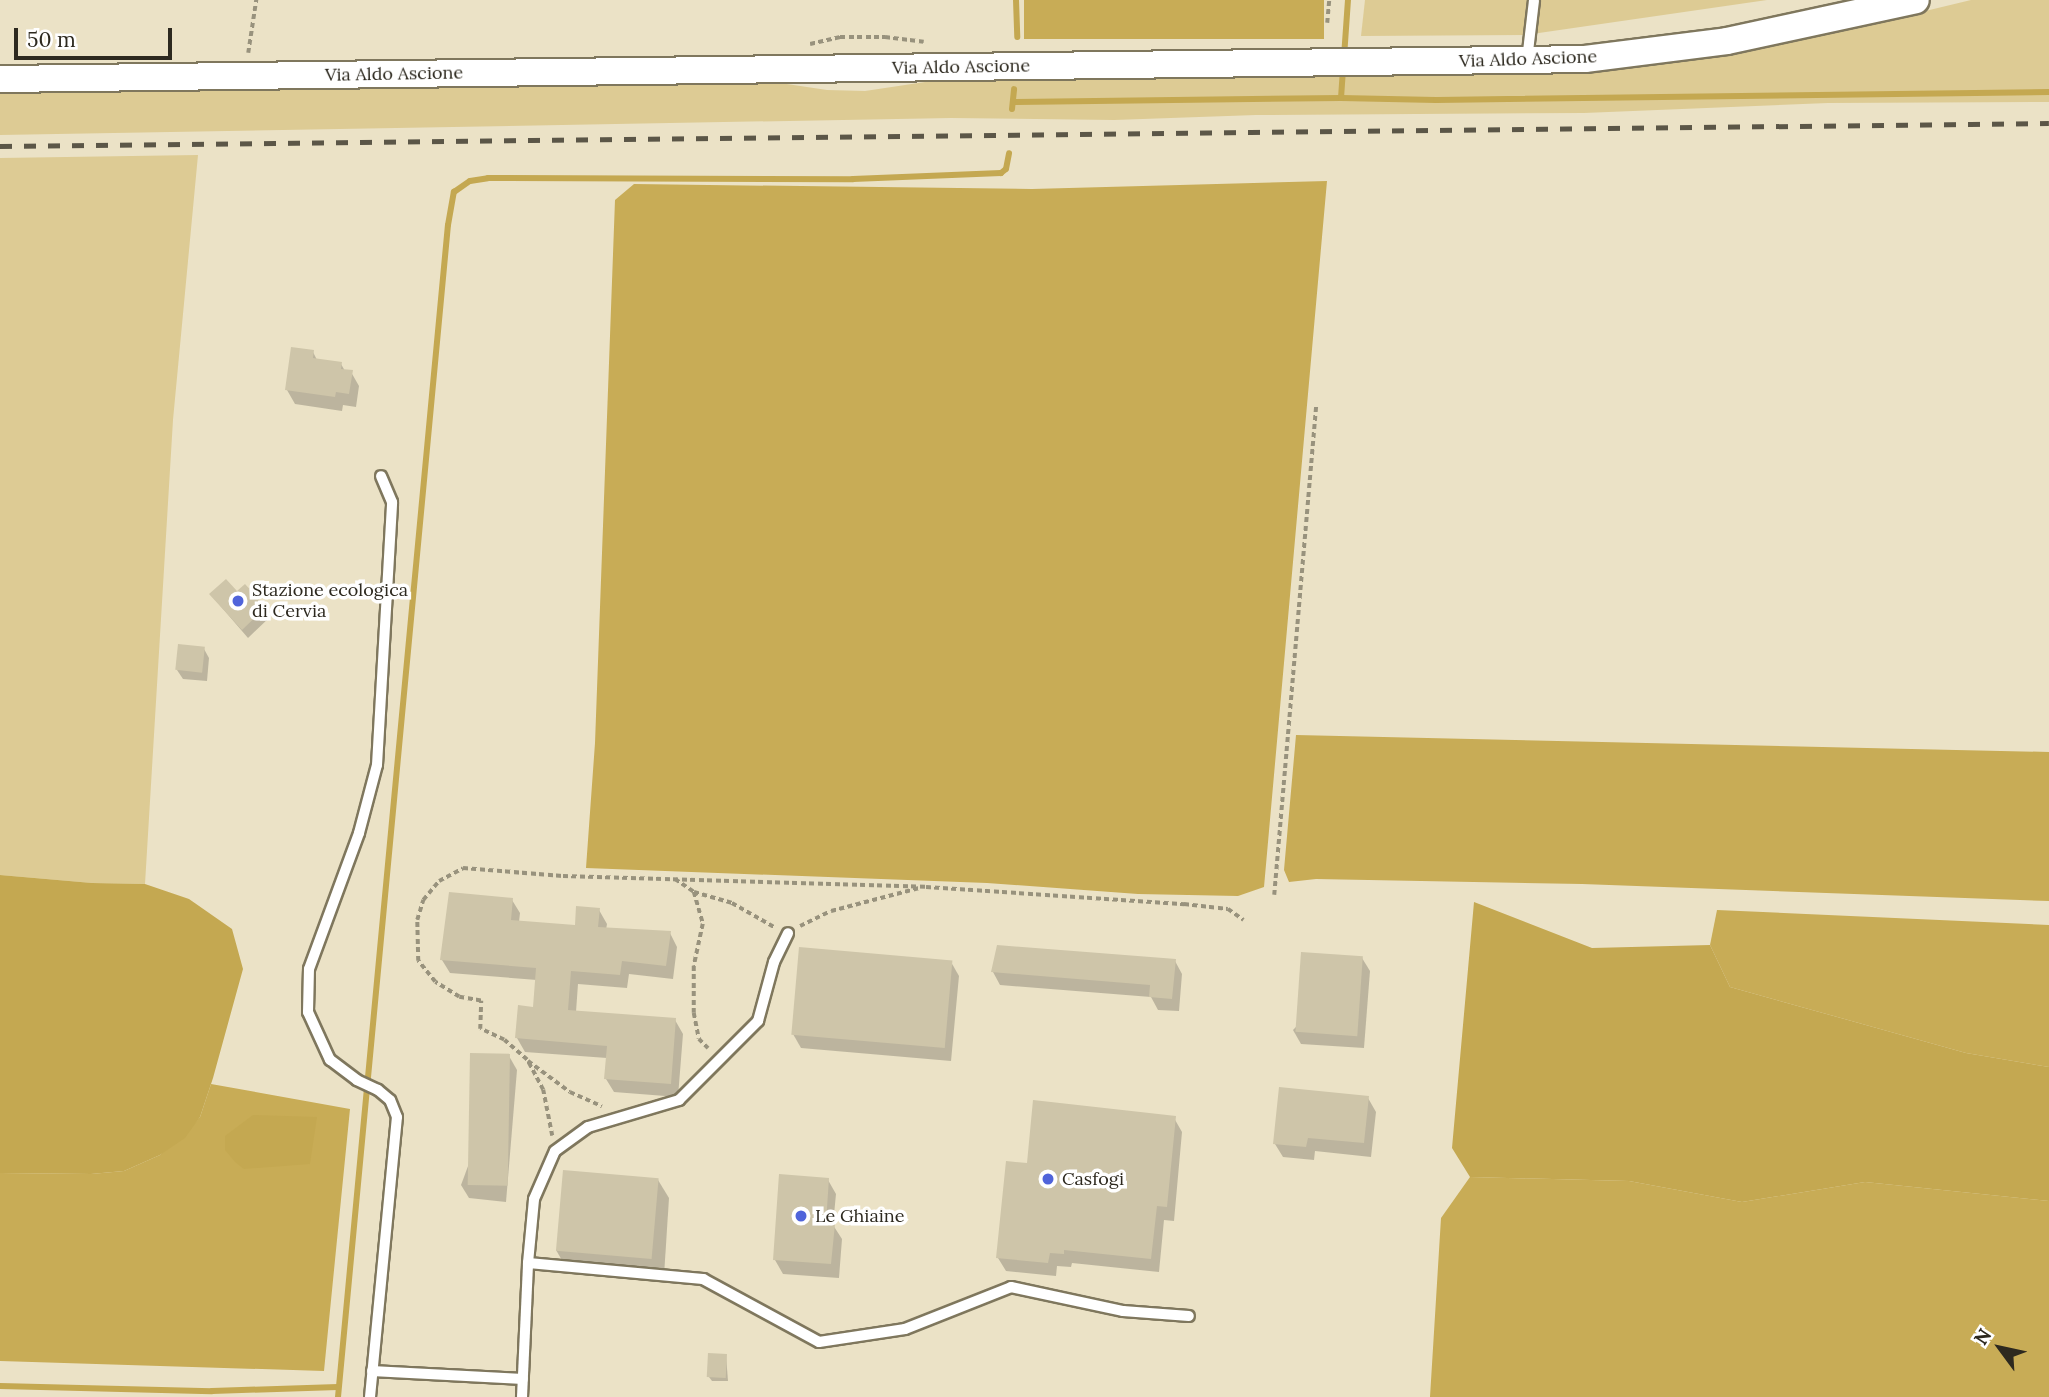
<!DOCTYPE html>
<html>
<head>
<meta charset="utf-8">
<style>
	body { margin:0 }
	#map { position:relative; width:2049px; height:1397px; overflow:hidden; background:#ebe2c6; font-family:Lora,serif }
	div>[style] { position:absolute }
	.green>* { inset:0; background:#ddcb94 }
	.forest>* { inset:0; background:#c8ac56; transform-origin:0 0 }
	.water>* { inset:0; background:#c4a851 }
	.shadow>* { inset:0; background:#0003 }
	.stream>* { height:6px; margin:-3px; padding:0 3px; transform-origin:3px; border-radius:3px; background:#c4a851 }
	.building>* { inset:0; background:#cec5a9; transform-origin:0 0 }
	.path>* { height:3.5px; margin-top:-1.75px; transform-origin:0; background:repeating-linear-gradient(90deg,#98927d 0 5px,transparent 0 8.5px) }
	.roads { filter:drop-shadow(2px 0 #7f775d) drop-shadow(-2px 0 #7f775d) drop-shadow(0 2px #7f775d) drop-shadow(0 -2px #7f775d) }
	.service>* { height:10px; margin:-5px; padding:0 5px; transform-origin:5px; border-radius:5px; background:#fff }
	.tertiary>* { height:26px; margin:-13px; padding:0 13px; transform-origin:13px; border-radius:13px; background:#fff }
	.rail>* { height:5px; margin-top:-2.5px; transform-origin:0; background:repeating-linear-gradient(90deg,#5b5647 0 12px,transparent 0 24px) }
	.dots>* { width:19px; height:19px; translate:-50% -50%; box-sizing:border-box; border:4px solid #fff; border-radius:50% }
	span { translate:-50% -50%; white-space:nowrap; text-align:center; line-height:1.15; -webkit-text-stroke:7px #fff; paint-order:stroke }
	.street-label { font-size:18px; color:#2d291f }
	.poi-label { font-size:18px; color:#2d291f }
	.left { translate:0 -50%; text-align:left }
	.north { position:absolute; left:1965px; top:1313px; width:70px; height:70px; -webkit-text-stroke:5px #fff; paint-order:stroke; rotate:303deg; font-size:19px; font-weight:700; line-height:28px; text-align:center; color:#2d291f }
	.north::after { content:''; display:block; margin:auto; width:24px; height:32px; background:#2d291f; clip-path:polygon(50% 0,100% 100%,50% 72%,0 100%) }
	.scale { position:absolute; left:14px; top:28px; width:158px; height:32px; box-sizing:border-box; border:4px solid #2d291f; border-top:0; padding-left:9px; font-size:21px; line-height:24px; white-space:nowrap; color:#2d291f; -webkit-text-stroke:5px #fff; paint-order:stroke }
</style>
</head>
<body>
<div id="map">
	<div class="green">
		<div style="clip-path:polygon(1365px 0,1767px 0,1525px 35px,1361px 36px)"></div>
		<div style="clip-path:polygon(1971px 0,2049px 0,2049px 102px,1828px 103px,1584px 113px,1256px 115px,1114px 120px,951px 118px,0 135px,0 92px,780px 83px,827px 90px,865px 91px,945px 79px,1757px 47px,1859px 27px)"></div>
		<div style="clip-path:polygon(198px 155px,173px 420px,145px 884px,92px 883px,0 875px,0 158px)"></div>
	</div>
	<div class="forest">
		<div style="left:1024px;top:0;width:300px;height:39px"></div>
		<div style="clip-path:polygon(1327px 181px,1264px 887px,1238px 896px,1138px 894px,987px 883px,586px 868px,595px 743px,615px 200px,634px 184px,1032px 189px)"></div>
		<div style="clip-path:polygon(1296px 735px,2049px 752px,2049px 901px,1582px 884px,1316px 879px,1289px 882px,1284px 870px)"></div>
		<div style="clip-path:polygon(1717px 910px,2049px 925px,2049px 1067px,1966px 1053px,1730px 987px,1710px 945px)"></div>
		<div style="clip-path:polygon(211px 1084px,350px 1109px,324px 1371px,0 1361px,0 1173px,91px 1174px,124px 1171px,160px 1155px,193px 1125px,200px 1117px)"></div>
		<div style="clip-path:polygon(1470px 1177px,1629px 1181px,1742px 1202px,1865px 1182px,2049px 1201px,2049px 1397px,1430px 1397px,1441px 1218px)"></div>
	</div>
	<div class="water">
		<div style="clip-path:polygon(0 875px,92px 883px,145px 884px,189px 899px,232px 929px,243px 969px,213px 1078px,200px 1117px,185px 1138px,160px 1155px,124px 1171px,91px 1174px,0 1173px)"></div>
		<div style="clip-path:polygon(1474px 902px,1592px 948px,1710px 945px,1730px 987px,1966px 1053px,2049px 1067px,2049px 1201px,1865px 1182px,1742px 1202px,1629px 1181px,1470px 1177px,1452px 1148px)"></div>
		<div style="clip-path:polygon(253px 1115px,317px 1117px,310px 1164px,244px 1169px,235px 1162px,225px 1150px,225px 1136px)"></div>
	</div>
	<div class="shadow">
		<div style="clip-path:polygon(313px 352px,317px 360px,341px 364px,345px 371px,351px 372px,359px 386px,356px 407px,343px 405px,342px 411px,295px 404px,287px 390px)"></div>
		<div style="clip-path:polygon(245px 586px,270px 617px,248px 638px,211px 595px,237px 593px)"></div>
		<div style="clip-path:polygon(204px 649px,209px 658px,207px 681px,183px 679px,177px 670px)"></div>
		<div style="clip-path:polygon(512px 900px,520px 913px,519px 922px,576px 927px,599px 910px,607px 924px,606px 930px,670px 933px,677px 947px,673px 979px,629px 974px,627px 988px,578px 984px,576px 1012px,675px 1020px,683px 1034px,678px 1097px,614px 1092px,606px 1079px,607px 1058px,525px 1052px,517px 1038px,535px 1009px,537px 980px,450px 973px,442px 960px)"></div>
		<div style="clip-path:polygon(1362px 958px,1370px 971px,1364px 1048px,1301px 1044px,1293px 1030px)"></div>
		<div style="clip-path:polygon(1175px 961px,1182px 974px,1179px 1011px,1158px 1010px,1151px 997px,1000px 985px,993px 972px)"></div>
		<div style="clip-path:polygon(951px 962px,959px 976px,951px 1061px,801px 1048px,793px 1034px)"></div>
		<div style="clip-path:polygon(509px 1056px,517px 1070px,506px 1202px,469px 1198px,461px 1185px)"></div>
		<div style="clip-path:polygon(1368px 1098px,1376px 1112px,1371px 1157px,1315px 1151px,1314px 1160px,1283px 1157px,1275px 1144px)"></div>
		<div style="clip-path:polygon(1174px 1118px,1182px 1132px,1174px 1221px,1164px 1220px,1159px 1272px,1072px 1263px,1071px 1267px,1057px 1266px,1056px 1276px,1006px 1271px,998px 1258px,1029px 1165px)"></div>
		<div style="clip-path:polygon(658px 1180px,669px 1198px,664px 1276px,567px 1269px,556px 1250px)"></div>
		<div style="clip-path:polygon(828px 1180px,836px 1194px,833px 1225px,842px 1239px,839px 1278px,783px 1274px,775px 1260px)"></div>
		<div style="clip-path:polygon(726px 1355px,728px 1381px,712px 1381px,709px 1377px)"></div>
	</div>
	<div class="stream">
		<div style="left:1016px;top:0;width:37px;rotate:88deg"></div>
		<div style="left:1344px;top:57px;width:57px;rotate:-86deg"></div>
		<div style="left:1341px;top:98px;width:95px;rotate:1.2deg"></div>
		<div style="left:1436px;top:100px;width:613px;rotate:-0.75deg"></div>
		<div style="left:1013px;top:102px;width:328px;rotate:-0.7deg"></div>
		<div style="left:1341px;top:98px;width:30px;rotate:-86deg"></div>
		<div style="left:1012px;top:109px;width:20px;rotate:-84deg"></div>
		<div style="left:0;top:1386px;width:212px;rotate:1.4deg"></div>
		<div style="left:212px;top:1391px;width:126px;rotate:-1.8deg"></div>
		<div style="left:338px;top:1397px;width:1177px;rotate:-84.64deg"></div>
		<div style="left:448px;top:225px;width:34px;rotate:-80deg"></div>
		<div style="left:454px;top:192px;width:19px;rotate:-35deg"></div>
		<div style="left:470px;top:181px;width:18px;rotate:-9deg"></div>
		<div style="left:488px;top:178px;width:365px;rotate:0.2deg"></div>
		<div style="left:853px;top:179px;width:148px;rotate:-2.3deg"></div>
		<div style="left:1001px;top:173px;width:6px;rotate:-39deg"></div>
		<div style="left:1006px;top:169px;width:16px;rotate:-79deg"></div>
	</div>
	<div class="building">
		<div style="clip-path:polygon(291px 347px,314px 350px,313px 358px,342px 362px,341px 369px,353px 370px,349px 394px,336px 392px,335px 397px,285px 390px)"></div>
		<div style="clip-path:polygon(226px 579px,237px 591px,245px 584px,266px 607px,242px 630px,209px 594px)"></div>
		<div style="left:178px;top:644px;width:27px;height:26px;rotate:6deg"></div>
		<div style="clip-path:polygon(449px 892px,513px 898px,511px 920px,575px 925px,576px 906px,600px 908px,598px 927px,671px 931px,666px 966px,622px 961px,620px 975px,571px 971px,568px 1010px,676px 1018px,671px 1084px,604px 1079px,607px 1046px,515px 1038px,518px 1005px,533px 1007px,536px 968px,440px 960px)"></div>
		<div style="clip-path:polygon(997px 945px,1176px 959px,1172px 999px,1149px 997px,1150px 985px,991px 972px)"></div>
		<div style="left:799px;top:947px;width:154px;height:88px;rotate:5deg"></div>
		<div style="left:1301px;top:952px;width:62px;height:80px;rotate:4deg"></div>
		<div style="left:470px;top:1053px;width:40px;height:132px;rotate:1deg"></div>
		<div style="clip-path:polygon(1279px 1087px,1369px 1096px,1364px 1143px,1308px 1138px,1306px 1147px,1273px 1144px)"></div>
		<div style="clip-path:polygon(1033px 1100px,1176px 1116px,1167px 1207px,1157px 1206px,1151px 1259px,1064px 1250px,1064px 1254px,1050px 1253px,1048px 1263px,996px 1258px,1006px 1161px,1027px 1163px)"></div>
		<div style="left:563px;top:1170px;width:96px;height:81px;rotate:5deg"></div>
		<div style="clip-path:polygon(779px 1174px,829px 1178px,826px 1223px,835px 1224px,831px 1264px,773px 1260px)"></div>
		<div style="left:708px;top:1353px;width:19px;height:24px;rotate:3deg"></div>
	</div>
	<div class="path">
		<div style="left:1327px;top:23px;width:23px;rotate:-85deg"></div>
		<div style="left:810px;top:44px;width:31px;rotate:-13deg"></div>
		<div style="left:840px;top:37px;width:45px"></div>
		<div style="left:885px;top:37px;width:39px;rotate:7deg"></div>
		<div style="left:248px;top:53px;width:54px;rotate:-81.4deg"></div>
		<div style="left:675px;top:879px;width:23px;rotate:34deg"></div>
		<div style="left:694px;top:892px;width:40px;rotate:16deg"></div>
		<div style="left:732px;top:903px;width:48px;rotate:29.7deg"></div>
		<div style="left:694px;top:892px;width:33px;rotate:74deg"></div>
		<div style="left:703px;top:924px;width:43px;rotate:102.1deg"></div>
		<div style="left:694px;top:966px;width:47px;rotate:90deg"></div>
		<div style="left:694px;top:1013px;width:26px;rotate:79deg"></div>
		<div style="left:699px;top:1039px;width:13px;rotate:45deg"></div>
		<div style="left:1274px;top:895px;width:492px;rotate:-85.1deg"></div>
		<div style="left:800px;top:926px;width:34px;rotate:-26deg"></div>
		<div style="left:831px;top:911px;width:91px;rotate:-14.6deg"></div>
		<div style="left:528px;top:1061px;width:52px;rotate:36.4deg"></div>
		<div style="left:570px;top:1092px;width:35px;rotate:24deg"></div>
		<div style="left:552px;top:1136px;width:47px;rotate:-101.1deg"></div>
		<div style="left:543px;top:1090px;width:34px;rotate:-118deg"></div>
		<div style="left:527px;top:1060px;width:30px;rotate:-139deg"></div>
		<div style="left:504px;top:1040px;width:26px;rotate:-155deg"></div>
		<div style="left:480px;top:1029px;width:28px;rotate:-88deg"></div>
		<div style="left:481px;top:1001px;width:22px;rotate:-170deg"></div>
		<div style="left:459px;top:997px;width:28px;rotate:-148deg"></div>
		<div style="left:435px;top:982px;width:27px;rotate:-129deg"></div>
		<div style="left:418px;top:961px;width:41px;rotate:-91.4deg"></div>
		<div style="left:417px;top:920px;width:21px;rotate:-73deg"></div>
		<div style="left:423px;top:900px;width:25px;rotate:-50deg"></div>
		<div style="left:439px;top:881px;width:27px;rotate:-28deg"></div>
		<div style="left:463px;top:868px;width:100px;rotate:4.6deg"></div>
		<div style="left:563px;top:876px;width:363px;rotate:1.7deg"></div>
		<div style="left:926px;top:887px;width:259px;rotate:3.8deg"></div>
		<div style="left:1184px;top:904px;width:44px;rotate:6.5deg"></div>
		<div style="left:1228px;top:909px;width:19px;rotate:35deg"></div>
	</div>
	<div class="roads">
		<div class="service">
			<div style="left:1527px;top:60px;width:60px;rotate:-83.3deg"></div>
			<div style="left:528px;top:1263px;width:64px;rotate:-84.6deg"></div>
			<div style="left:534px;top:1199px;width:52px;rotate:-66.4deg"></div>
			<div style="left:555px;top:1151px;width:41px;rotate:-36deg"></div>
			<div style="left:588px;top:1127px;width:95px;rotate:-16.5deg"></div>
			<div style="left:679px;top:1100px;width:112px;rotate:-45deg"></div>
			<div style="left:758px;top:1021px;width:61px;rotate:-74.8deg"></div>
			<div style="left:774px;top:962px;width:32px;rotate:-64deg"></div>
			<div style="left:372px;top:1371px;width:151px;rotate:3deg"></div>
			<div style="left:370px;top:1397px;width:281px;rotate:-84.5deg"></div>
			<div style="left:397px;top:1117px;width:18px;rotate:-112deg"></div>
			<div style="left:390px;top:1100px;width:16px;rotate:-140deg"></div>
			<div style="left:378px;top:1090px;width:23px;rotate:-155deg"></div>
			<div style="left:357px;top:1080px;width:34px;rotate:-143deg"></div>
			<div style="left:330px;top:1060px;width:53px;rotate:-114.6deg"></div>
			<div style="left:308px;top:1012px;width:43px;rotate:-88.7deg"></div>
			<div style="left:309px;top:969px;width:145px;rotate:-69.8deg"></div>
			<div style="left:359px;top:833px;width:70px;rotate:-75.2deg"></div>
			<div style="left:377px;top:765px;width:263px;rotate:-86.7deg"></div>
			<div style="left:392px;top:502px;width:28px;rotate:-113deg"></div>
			<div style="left:522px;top:1397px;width:134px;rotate:-87.4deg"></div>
			<div style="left:528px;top:1263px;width:176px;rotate:5.2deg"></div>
			<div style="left:703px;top:1279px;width:132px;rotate:28.5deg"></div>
			<div style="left:819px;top:1342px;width:87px;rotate:-8.6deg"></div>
			<div style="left:905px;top:1329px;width:114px;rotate:-21.6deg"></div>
			<div style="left:1011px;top:1287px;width:115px;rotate:12.1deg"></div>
			<div style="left:1123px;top:1311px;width:66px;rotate:4.3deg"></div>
		</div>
		<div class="tertiary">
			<div style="left:0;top:79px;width:1585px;rotate:-0.72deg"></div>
			<div style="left:1585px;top:59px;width:143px;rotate:-7.2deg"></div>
			<div style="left:1727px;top:41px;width:193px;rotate:-12.2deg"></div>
		</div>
	</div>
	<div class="rail">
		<div style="left:0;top:146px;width:2049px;rotate:-0.64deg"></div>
	</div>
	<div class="dots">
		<div style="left:238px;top:601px;background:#5064da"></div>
		<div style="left:1048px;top:1179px;background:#5064da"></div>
		<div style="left:801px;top:1216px;background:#5064da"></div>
	</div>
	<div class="street-label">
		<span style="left:1528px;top:59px;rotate:-2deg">Via Aldo Ascione</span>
		<span style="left:961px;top:67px;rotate:-1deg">Via Aldo Ascione</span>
		<span style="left:394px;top:74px;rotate:-1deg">Via Aldo Ascione</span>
	</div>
	<div class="poi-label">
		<span class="left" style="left:252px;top:601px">Stazione ecologica<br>di Cervia</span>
		<span class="left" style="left:1062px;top:1179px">Casfogi</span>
		<span class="left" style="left:815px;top:1216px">Le Ghiaine</span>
	</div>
	<div class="north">N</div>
	<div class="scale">50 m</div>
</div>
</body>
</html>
